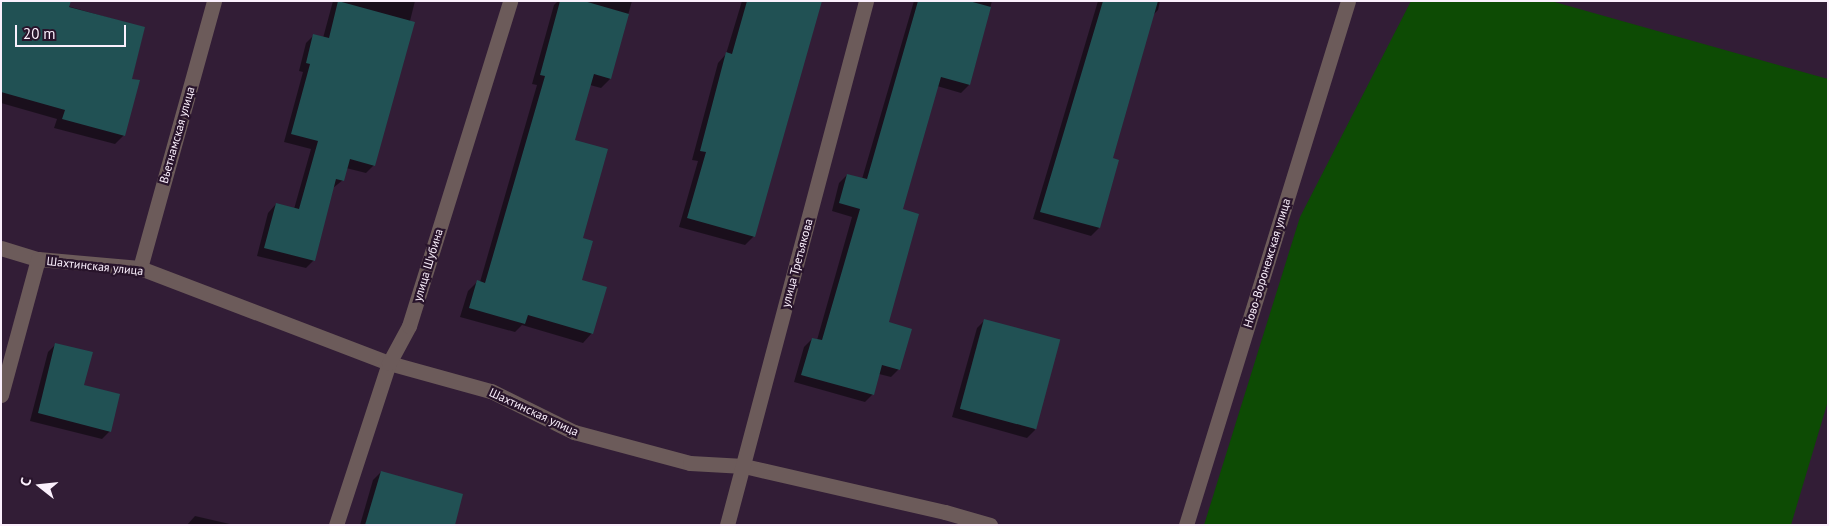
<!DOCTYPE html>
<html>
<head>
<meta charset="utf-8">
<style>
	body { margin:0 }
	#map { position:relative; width:1829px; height:526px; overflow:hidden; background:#321d36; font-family:"PT Sans",sans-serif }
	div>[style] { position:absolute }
	.green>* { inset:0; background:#0d4b04 }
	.shadow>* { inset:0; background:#0007 }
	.building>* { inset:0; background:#215154; transform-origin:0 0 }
	.street>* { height:15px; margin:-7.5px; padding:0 7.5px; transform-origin:7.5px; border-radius:7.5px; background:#6c5b5a }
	span { translate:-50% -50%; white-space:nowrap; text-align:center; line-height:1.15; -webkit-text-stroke:4.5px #28142b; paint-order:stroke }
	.street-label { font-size:12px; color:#fbf0fd }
	.frame { position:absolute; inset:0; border:2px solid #fbf0fd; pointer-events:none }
	.north { position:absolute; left:15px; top:461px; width:50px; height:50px; -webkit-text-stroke:4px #28142b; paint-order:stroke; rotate:286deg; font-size:14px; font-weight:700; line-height:20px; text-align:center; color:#fbf0fd }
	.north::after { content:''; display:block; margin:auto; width:18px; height:22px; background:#fbf0fd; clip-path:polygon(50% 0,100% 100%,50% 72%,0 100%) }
	.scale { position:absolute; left:15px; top:25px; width:111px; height:22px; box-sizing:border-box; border:2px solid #fbf0fd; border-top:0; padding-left:6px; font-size:15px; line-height:18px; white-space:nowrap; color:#fbf0fd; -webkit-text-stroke:4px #28142b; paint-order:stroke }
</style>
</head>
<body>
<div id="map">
	<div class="green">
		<div style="clip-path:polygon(1411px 1px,1551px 1px,1828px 79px,1828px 401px,1791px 525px,1204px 525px,1300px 217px)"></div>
	</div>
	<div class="shadow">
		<div style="clip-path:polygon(1px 1px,50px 1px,144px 28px,130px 80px,124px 135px,115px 144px,54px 128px,57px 119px,1px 103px)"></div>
		<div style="clip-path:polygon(333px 1px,415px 1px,374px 165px,366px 173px,346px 168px,343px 180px,333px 188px,314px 260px,306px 268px,257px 256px,268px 213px,276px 204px,294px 209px,311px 149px,284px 142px,303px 72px,299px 71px,306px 43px,314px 35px,323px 38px)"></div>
		<div style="clip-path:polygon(558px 1px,632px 1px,610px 79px,601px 88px,590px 85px,574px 141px,581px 239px,580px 281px,592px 333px,583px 343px,522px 325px,515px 332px,460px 317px,468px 291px,477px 282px,480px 282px,537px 85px,532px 84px,554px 5px)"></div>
		<div style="clip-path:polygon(742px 1px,821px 1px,754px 236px,745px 245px,679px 227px,698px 161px,692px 160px,718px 63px,726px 54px)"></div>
		<div style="clip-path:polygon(914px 1px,992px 1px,969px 85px,961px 93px,937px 86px,901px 210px,887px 323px,899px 369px,891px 377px,879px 374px,873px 394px,865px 402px,794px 382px,804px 347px,812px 339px,817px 340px,852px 217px,832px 211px,839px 183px,847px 175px,862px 179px)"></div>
		<div style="clip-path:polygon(1098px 1px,1160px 1px,1158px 10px,1153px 15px,1112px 159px,1099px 228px,1091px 236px,1033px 219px)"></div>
		<div style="clip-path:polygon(985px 320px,1035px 430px,1027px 438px,952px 417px,977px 328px)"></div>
		<div style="clip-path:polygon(56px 344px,110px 431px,102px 439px,30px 421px,48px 352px)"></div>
		<div style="clip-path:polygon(381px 472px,453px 525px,360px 525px,373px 480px)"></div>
		<div style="clip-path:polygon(195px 516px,234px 525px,187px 525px)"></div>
	</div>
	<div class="building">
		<div style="clip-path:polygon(1px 1px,71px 1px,69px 7px,145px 27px,132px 79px,140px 80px,125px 136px,62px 119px,65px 110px,1px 92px)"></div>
		<div style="clip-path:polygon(338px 1px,415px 22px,375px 166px,350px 159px,344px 181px,336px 179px,315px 261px,264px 248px,276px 203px,299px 209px,318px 141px,291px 134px,310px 64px,306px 63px,313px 34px,329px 38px)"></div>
		<div style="clip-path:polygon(560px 1px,584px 1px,629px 14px,611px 79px,594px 74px,575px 140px,608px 149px,583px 238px,593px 241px,582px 280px,607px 287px,593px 334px,528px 315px,525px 324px,469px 308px,477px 280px,485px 283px,545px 76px,540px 75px)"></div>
		<div style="clip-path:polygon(747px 1px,822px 1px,755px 237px,687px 218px,706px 152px,700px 151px,726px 52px,732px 54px)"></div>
		<div style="clip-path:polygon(918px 1px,969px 1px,991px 7px,970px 85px,941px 77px,903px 209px,919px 214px,889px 322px,912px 329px,900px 370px,882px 365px,874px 395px,801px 375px,812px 338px,822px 340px,860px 209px,839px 203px,847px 174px,867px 179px)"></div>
		<div style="clip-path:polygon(1103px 1px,1158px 1px,1113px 158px,1119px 160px,1100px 228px,1040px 212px)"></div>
		<div style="left:984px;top:319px;width:79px;height:93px;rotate:15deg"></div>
		<div style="clip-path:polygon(55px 343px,93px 352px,84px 385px,120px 394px,111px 432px,38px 413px)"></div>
		<div style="clip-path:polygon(381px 471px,463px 494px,455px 525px,365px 525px)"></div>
	</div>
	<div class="street">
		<div style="left:1px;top:248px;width:39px;rotate:17deg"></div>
		<div style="left:38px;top:259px;width:102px;rotate:5deg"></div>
		<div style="left:140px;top:268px;width:267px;rotate:20.9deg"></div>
		<div style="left:389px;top:363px;width:106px;rotate:15.4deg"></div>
		<div style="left:491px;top:391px;width:93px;rotate:26.3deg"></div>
		<div style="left:574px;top:432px;width:120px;rotate:15deg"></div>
		<div style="left:690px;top:463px;width:54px;rotate:3.2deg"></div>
		<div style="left:744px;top:466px;width:206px;rotate:12.9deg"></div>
		<div style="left:945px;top:512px;width:47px;rotate:16.1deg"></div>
		<div style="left:140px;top:268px;width:277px;rotate:-74.5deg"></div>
		<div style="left:1px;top:395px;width:141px;rotate:-74.8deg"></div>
		<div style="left:336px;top:525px;width:170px;rotate:-71.9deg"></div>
		<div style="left:389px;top:363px;width:42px;rotate:-61.6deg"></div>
		<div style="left:409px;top:326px;width:340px;rotate:-72.7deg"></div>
		<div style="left:727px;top:525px;width:542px;rotate:-75.14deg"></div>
		<div style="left:1186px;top:525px;width:548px;rotate:-72.82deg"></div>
	</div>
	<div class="street-label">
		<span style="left:177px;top:135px;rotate:-74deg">Вьетнамская улица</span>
		<span style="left:797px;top:263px;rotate:-75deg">улица Третьякова</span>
		<span style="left:1267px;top:263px;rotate:-73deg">Ново-Воронежская улица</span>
		<span style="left:428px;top:265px;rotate:-73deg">улица Шубина</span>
		<span style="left:95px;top:266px;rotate:6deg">Шахтинская улица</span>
		<span style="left:534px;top:412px;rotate:25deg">Шахтинская улица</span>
	</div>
	<div class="frame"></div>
	<div class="north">С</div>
	<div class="scale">20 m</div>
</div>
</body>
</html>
